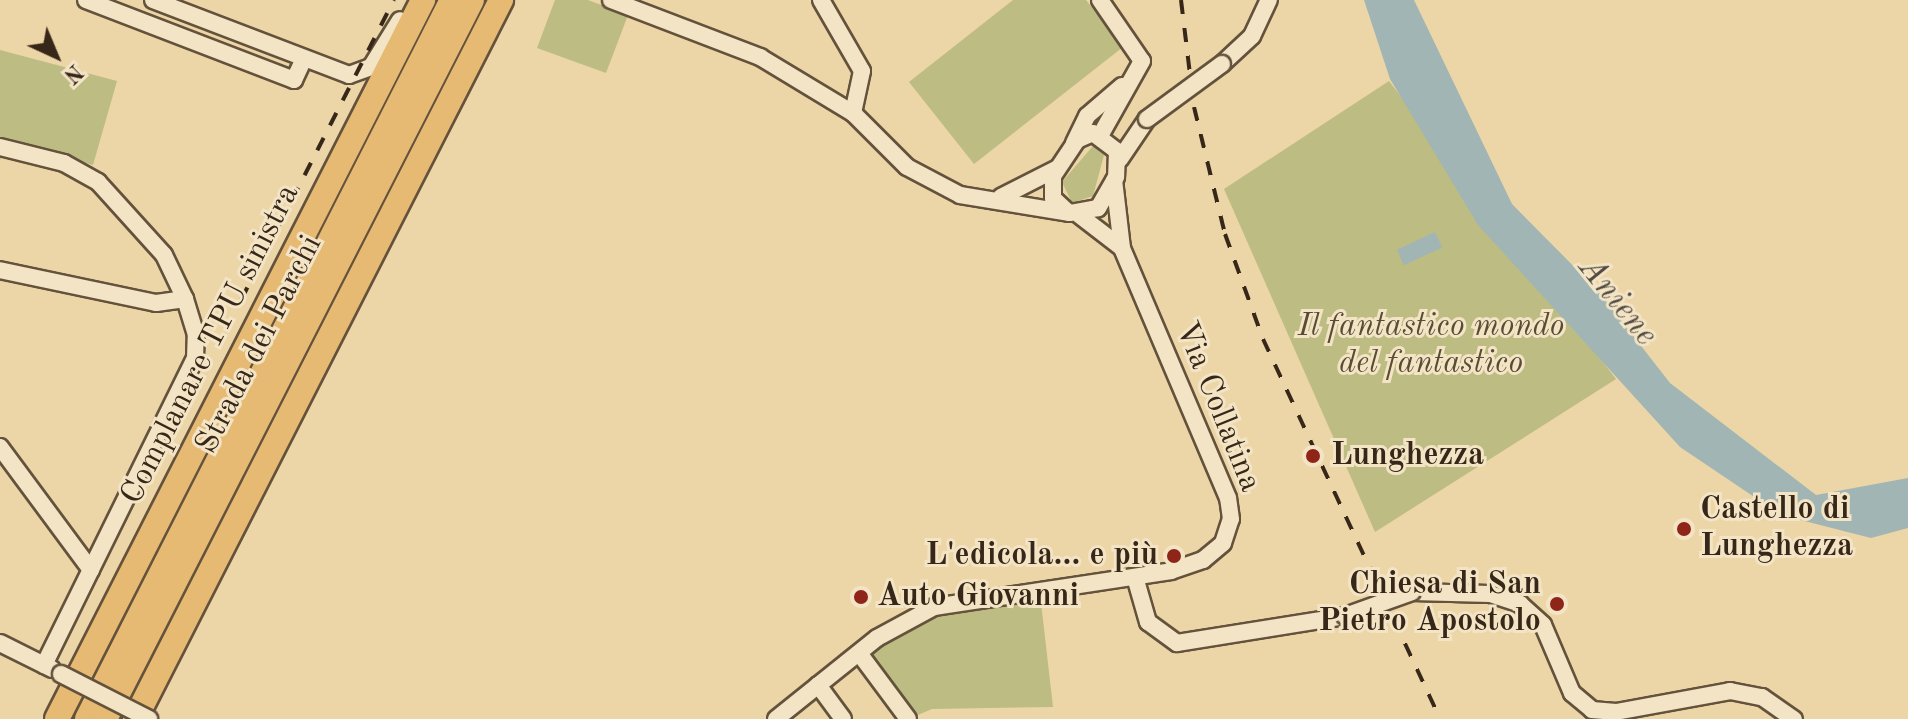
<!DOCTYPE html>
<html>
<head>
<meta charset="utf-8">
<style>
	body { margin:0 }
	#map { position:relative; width:1908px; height:719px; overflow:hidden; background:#ecd5a6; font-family:"Old Standard TT",serif }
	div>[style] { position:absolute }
	.green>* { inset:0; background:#bdbc83 }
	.water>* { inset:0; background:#a0b5b4; transform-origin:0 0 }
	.roads { filter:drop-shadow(2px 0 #64523c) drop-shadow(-2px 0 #64523c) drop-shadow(0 2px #64523c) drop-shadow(0 -2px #64523c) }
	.minor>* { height:16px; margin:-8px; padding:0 8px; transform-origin:8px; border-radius:8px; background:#f3e4c5 }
	.highway>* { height:24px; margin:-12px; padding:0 12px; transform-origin:12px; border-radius:12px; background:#e6ba73 }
	.rail>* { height:4px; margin-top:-2px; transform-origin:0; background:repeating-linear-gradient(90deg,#372719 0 14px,transparent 0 28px) }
	.bridges { filter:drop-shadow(2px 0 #64523c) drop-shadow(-2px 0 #64523c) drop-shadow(0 2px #64523c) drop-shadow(0 -2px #64523c) }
	.minor-bridge>* { height:16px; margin:-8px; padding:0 8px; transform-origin:8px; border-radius:8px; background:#f3e4c5 }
	.dots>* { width:22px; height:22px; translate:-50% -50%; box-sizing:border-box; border:4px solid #f3e4c5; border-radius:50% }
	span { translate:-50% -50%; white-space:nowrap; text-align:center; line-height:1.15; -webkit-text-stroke:6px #f3e4c5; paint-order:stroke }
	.park-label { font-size:32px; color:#584c34; font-style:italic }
	.street-label { font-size:32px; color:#372719 }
	.poi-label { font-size:32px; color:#372719; font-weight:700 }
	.left { translate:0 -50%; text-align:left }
	.right { translate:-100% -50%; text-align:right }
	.water-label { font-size:34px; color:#514a40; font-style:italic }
	.north { position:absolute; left:16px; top:16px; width:80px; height:80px; -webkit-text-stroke:6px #f3e4c5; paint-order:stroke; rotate:136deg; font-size:22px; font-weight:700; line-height:32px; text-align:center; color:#372719 }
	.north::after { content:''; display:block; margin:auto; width:28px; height:36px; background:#372719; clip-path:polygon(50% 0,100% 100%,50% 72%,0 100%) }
</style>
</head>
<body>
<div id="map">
	<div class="green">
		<div style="clip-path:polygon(555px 0,588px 0,628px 15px,606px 73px,537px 48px)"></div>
		<div style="clip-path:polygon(1013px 0,1086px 0,1123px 47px,974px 164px,909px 82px)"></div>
		<div style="clip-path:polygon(0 50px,117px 81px,93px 165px,5px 140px,0 161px)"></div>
		<div style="clip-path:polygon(1389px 81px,1616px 379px,1375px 532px,1224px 189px)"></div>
		<div style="clip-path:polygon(1093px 146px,1104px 155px,1093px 196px,1072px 203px,1062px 182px)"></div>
		<div style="clip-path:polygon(1040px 594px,1053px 707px,932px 709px,913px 717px,866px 654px,948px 607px)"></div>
	</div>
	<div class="water">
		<div style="clip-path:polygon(1364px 0,1414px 0,1512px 204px,1599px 292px,1670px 383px,1816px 495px,1908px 478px,1908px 528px,1871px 538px,1781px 515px,1680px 447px,1478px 225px,1390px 79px)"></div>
		<div style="left:1435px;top:232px;width:17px;height:42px;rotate:65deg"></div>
	</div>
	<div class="roads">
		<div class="minor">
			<div style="left:86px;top:0;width:223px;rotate:21deg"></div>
			<div style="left:294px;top:80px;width:23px;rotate:-65deg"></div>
			<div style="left:153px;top:0;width:210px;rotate:20.9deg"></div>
			<div style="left:349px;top:75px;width:23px;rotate:-20deg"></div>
			<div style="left:371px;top:67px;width:55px;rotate:-58.3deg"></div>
			<div style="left:611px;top:0;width:160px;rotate:20.9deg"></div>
			<div style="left:760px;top:57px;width:109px;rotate:31.1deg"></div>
			<div style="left:821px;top:0;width:82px;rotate:60deg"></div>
			<div style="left:862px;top:71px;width:43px;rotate:102.1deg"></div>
			<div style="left:853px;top:113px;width:76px;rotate:45deg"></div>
			<div style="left:907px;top:167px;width:60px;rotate:27.8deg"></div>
			<div style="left:960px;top:195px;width:110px;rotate:9.4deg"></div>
			<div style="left:1100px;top:0;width:74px;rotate:55.5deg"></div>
			<div style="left:1142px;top:61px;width:84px;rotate:119.3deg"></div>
			<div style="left:1222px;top:64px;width:41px;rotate:-43deg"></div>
			<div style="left:1252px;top:36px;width:40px;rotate:-65deg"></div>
			<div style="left:1093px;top:133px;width:30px;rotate:37deg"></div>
			<div style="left:1117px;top:151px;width:26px;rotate:92deg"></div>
			<div style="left:1116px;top:177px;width:36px;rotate:120deg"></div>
			<div style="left:1098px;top:208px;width:29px;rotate:170deg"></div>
			<div style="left:1069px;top:213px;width:22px;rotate:-137deg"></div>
			<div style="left:1053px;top:198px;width:22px;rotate:-90deg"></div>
			<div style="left:1053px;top:176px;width:43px;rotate:-56.3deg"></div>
			<div style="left:1077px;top:140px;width:17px;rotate:-24deg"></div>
			<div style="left:1074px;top:143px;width:30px;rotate:-64deg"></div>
			<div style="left:1087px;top:116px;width:46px;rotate:-40.6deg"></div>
			<div style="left:0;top:147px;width:66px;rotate:14deg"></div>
			<div style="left:64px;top:163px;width:39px;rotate:29deg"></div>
			<div style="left:98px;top:182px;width:98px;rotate:47.9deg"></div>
			<div style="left:164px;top:255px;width:49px;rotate:64.5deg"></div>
			<div style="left:185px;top:299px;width:29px;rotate:172deg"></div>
			<div style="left:156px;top:303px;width:159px;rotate:-168.1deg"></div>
			<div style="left:1120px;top:159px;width:48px;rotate:-56deg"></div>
			<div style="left:1001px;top:197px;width:62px;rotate:-27deg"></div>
			<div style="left:1079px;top:215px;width:54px;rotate:37.5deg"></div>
			<div style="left:0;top:447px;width:153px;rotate:53.5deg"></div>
			<div style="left:1135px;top:577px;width:47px;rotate:73.9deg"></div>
			<div style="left:1148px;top:622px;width:36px;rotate:36deg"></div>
			<div style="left:1177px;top:643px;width:170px;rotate:-9.1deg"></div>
			<div style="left:1412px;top:592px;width:78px;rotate:1.5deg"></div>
			<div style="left:1490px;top:594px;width:32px;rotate:18deg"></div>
			<div style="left:1520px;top:604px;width:31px;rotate:42deg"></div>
			<div style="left:1543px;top:625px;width:74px;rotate:66.9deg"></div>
			<div style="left:1572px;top:693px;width:26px;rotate:40deg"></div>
			<div style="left:1592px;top:710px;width:24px;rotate:5deg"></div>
			<div style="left:1616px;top:712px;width:116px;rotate:-10.4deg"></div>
			<div style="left:1730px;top:691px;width:33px;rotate:11deg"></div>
			<div style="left:1762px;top:697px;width:39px;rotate:35deg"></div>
			<div style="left:0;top:643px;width:58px;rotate:26.6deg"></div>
			<div style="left:859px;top:653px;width:82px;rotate:53.4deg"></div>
			<div style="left:44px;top:665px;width:342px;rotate:-63.8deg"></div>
			<div style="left:195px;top:358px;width:23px;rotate:-88deg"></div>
			<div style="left:196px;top:335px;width:38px;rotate:-107deg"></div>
			<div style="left:818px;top:685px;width:42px;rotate:53.7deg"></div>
			<div style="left:776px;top:719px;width:129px;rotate:-38.7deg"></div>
			<div style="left:877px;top:638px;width:65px;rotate:-28.5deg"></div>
			<div style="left:934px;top:607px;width:240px;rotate:-8.6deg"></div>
			<div style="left:1171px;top:571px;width:34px;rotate:-19deg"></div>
			<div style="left:1203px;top:560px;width:26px;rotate:-40deg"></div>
			<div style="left:1223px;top:543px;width:25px;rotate:-72deg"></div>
			<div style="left:1231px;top:519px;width:21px;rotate:-98deg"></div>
			<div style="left:1228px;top:498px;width:272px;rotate:-113deg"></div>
			<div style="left:1122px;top:248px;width:68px;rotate:-96.7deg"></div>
		</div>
		<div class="highway">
			<div style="left:57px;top:719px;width:807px;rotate:-63.02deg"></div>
			<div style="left:87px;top:719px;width:806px;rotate:-63.09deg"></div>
			<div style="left:105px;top:719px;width:807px;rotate:-62.96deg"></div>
			<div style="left:135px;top:719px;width:807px;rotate:-63.02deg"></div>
		</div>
	</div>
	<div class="rail">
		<div style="left:1181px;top:0;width:108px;rotate:83.1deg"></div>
		<div style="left:1194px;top:107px;width:131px;rotate:76.3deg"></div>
		<div style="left:1225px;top:234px;width:112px;rotate:70.1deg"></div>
		<div style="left:1263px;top:339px;width:419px;rotate:65deg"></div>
		<div style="left:241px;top:300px;width:337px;rotate:-63deg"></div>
	</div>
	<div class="bridges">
		<div class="minor-bridge">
			<div style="left:1147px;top:119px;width:93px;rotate:-36.3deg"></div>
			<div style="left:1345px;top:616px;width:71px;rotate:-19.7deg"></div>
			<div style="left:61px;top:674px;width:99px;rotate:27.1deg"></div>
		</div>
	</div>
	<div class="dots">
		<div style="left:1313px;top:456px;background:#8f2418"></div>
		<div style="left:1684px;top:529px;background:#8f2418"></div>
		<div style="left:1174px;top:556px;background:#8f2418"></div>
		<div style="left:861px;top:597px;background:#8f2418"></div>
		<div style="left:1557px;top:604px;background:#8f2418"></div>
	</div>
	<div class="park-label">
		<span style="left:1431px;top:346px">Il fantastico mondo<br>del fantastico</span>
	</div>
	<div class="street-label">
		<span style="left:211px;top:345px;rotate:-63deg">Complanare TPU sinistra</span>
		<span style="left:260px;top:345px;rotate:-63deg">Strada dei Parchi</span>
		<span style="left:1217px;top:407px;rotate:68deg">Via Collatina</span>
	</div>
	<div class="poi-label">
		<span class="left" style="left:1331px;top:456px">Lunghezza</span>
		<span class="left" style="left:1700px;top:529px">Castello di<br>Lunghezza</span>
		<span class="right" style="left:1158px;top:556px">L'edicola… e più</span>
		<span class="right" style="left:1541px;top:604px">Chiesa di San<br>Pietro Apostolo</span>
		<span class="left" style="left:877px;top:597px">Auto Giovanni</span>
	</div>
	<div class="water-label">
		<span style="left:1617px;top:302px;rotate:51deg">Aniene</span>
	</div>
	<div class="north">N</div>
</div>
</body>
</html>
